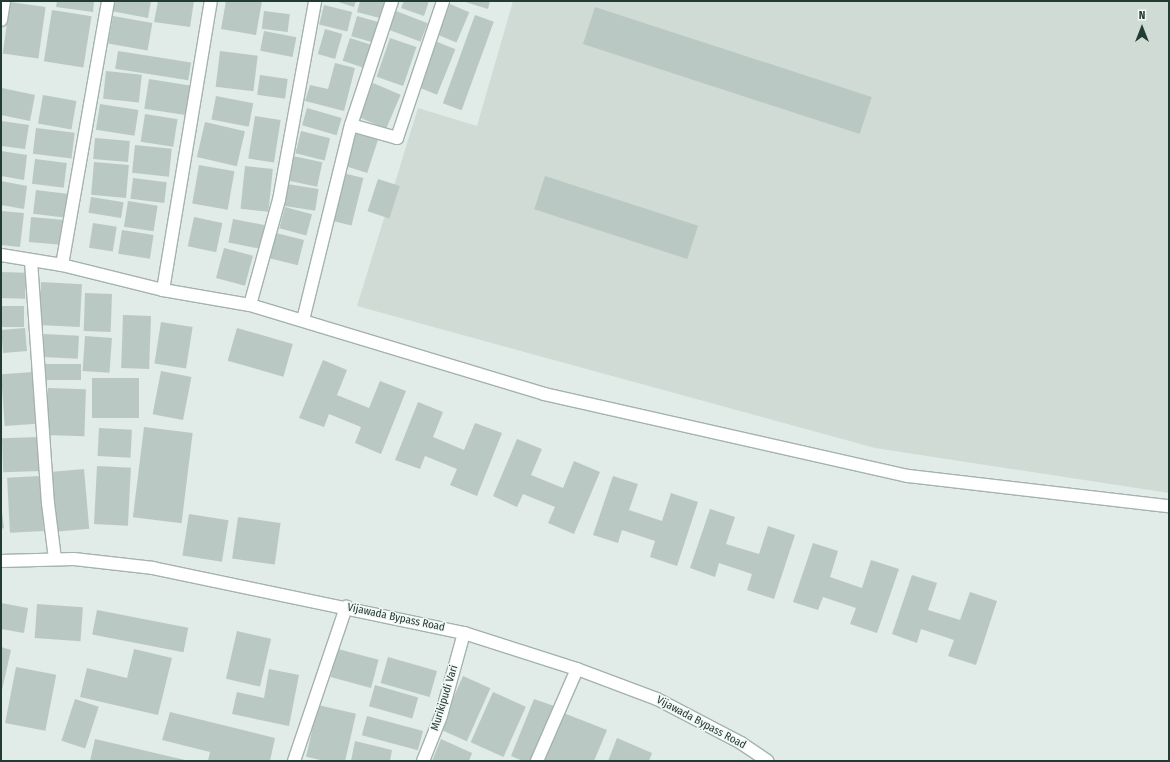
<!DOCTYPE html>
<html>
<head>
<meta charset="utf-8">
<style>
	body { margin:0 }
	#map { position:relative; width:1170px; height:762px; overflow:hidden; background:#e1ebe7; font-family:"Fira Sans Condensed",sans-serif }
	div>[style] { position:absolute }
	.built>* { inset:0; background:#d0dbd6 }
	.building>* { inset:0; background:#bac8c3; transform-origin:0 0 }
	.roads { filter:drop-shadow(1px 0 #a4b3ae) drop-shadow(-1px 0 #a4b3ae) drop-shadow(0 1px #a4b3ae) drop-shadow(0 -1px #a4b3ae) }
	.street>* { height:12px; margin:-6px; padding:0 6px; transform-origin:6px; border-radius:6px; background:#fff }
	.secondary>* { height:12px; margin:-6px; padding:0 6px; transform-origin:6px; border-radius:6px; background:#fff }
	span { translate:-50% -50%; white-space:nowrap; text-align:center; line-height:1.15; -webkit-text-stroke:3px #f2f8f5; paint-order:stroke }
	.street-label { font-size:11px; color:#233b35 }
	.frame { position:absolute; inset:0; border:2px solid #233b35; pointer-events:none }
	.north { position:absolute; left:1122px; top:8px; width:40px; height:40px; -webkit-text-stroke:3px #f2f8f5; paint-order:stroke; rotate:0deg; font-size:11px; font-weight:700; line-height:16px; text-align:center; color:#233b35 }
	.north::after { content:''; display:block; margin:auto; width:14px; height:18px; background:#233b35; clip-path:polygon(50% 0,100% 100%,50% 72%,0 100%) }
</style>
</head>
<body>
<div id="map">
	<div class="built">
		<div style="clip-path:polygon(513px 1px,1169px 1px,1169px 493px,875px 448px,357px 306px,418px 108px,477px 126px)"></div>
	</div>
	<div class="building">
		<div style="clip-path:polygon(57px 1px,94px 1px,93px 12px,56px 7px)"></div>
		<div style="clip-path:polygon(113px 1px,151px 1px,148px 18px,111px 11px)"></div>
		<div style="clip-path:polygon(158px 1px,194px 1px,190px 27px,154px 22px)"></div>
		<div style="clip-path:polygon(226px 1px,262px 1px,256px 35px,221px 29px)"></div>
		<div style="clip-path:polygon(335px 1px,356px 1px,354px 7px)"></div>
		<div style="clip-path:polygon(360px 1px,388px 1px,383px 19px,357px 12px)"></div>
		<div style="clip-path:polygon(404px 1px,429px 1px,424px 16px,401px 8px)"></div>
		<div style="clip-path:polygon(462px 1px,490px 1px,488px 9px)"></div>
		<div style="left:10px;top:2px;width:36px;height:52px;rotate:8deg"></div>
		<div style="left:450px;top:4px;width:21px;height:33px;rotate:23deg"></div>
		<div style="left:324px;top:5px;width:29px;height:20px;rotate:14deg"></div>
		<div style="left:595px;top:7px;width:291px;height:39px;rotate:18deg"></div>
		<div style="left:52px;top:10px;width:40px;height:52px;rotate:9deg"></div>
		<div style="left:264px;top:11px;width:26px;height:18px;rotate:7deg"></div>
		<div style="left:396px;top:11px;width:34px;height:20px;rotate:21deg"></div>
		<div style="left:475px;top:15px;width:20px;height:94px;rotate:20deg"></div>
		<div style="left:113px;top:16px;width:40px;height:28px;rotate:10deg"></div>
		<div style="left:357px;top:16px;width:22px;height:21px;rotate:16deg"></div>
		<div style="left:325px;top:29px;width:18px;height:26px;rotate:16deg"></div>
		<div style="left:264px;top:31px;width:33px;height:20px;rotate:11deg"></div>
		<div style="left:350px;top:38px;width:23px;height:24px;rotate:18deg"></div>
		<div style="left:390px;top:38px;width:28px;height:41px;rotate:19deg"></div>
		<div style="left:435px;top:41px;width:22px;height:49px;rotate:22deg"></div>
		<div style="left:118px;top:51px;width:74px;height:18px;rotate:9deg"></div>
		<div style="left:220px;top:51px;width:38px;height:36px;rotate:7deg"></div>
		<div style="clip-path:polygon(335px 63px,355px 68px,344px 111px,305px 101px,310px 85px,328px 89px)"></div>
		<div style="left:106px;top:71px;width:36px;height:28px;rotate:6deg"></div>
		<div style="left:260px;top:75px;width:28px;height:20px;rotate:8deg"></div>
		<div style="left:149px;top:79px;width:43px;height:30px;rotate:9deg"></div>
		<div style="left:373px;top:83px;width:30px;height:37px;rotate:23deg"></div>
		<div style="clip-path:polygon(2px 88px,35px 95px,30px 121px,1px 115px)"></div>
		<div style="left:43px;top:95px;width:34px;height:29px;rotate:10deg"></div>
		<div style="left:216px;top:96px;width:38px;height:24px;rotate:11deg"></div>
		<div style="left:100px;top:104px;width:39px;height:26px;rotate:9deg"></div>
		<div style="left:307px;top:108px;width:36px;height:18px;rotate:16deg"></div>
		<div style="left:145px;top:114px;width:33px;height:28px;rotate:9deg"></div>
		<div style="left:255px;top:116px;width:26px;height:43px;rotate:9deg"></div>
		<div style="clip-path:polygon(1px 121px,29px 125px,25px 149px,1px 146px)"></div>
		<div style="left:205px;top:122px;width:41px;height:36px;rotate:13deg"></div>
		<div style="left:358px;top:127px;width:23px;height:41px;rotate:18deg"></div>
		<div style="left:36px;top:128px;width:39px;height:26px;rotate:7deg"></div>
		<div style="left:301px;top:131px;width:30px;height:23px;rotate:14deg"></div>
		<div style="left:95px;top:138px;width:35px;height:21px;rotate:5deg"></div>
		<div style="left:135px;top:145px;width:37px;height:28px;rotate:6deg"></div>
		<div style="clip-path:polygon(1px 151px,27px 155px,24px 180px,1px 176px)"></div>
		<div style="left:293px;top:156px;width:30px;height:25px;rotate:12deg"></div>
		<div style="left:35px;top:159px;width:32px;height:25px;rotate:7deg"></div>
		<div style="left:94px;top:162px;width:35px;height:33px;rotate:5deg"></div>
		<div style="left:199px;top:165px;width:36px;height:39px;rotate:10deg"></div>
		<div style="left:245px;top:166px;width:28px;height:43px;rotate:6deg"></div>
		<div style="left:343px;top:173px;width:21px;height:49px;rotate:14deg"></div>
		<div style="left:545px;top:176px;width:161px;height:35px;rotate:18deg"></div>
		<div style="left:133px;top:178px;width:34px;height:21px;rotate:7deg"></div>
		<div style="left:378px;top:179px;width:23px;height:34px;rotate:18deg"></div>
		<div style="clip-path:polygon(1px 181px,27px 186px,24px 209px,1px 205px)"></div>
		<div style="left:287px;top:184px;width:32px;height:22px;rotate:9deg"></div>
		<div style="left:36px;top:190px;width:33px;height:24px;rotate:7deg"></div>
		<div style="left:91px;top:197px;width:33px;height:16px;rotate:9deg"></div>
		<div style="left:128px;top:201px;width:30px;height:26px;rotate:9deg"></div>
		<div style="left:285px;top:207px;width:28px;height:22px;rotate:15deg"></div>
		<div style="clip-path:polygon(1px 211px,24px 213px,20px 247px,1px 245px)"></div>
		<div style="left:31px;top:217px;width:36px;height:25px;rotate:5deg"></div>
		<div style="left:194px;top:217px;width:29px;height:30px;rotate:12deg"></div>
		<div style="left:233px;top:219px;width:32px;height:24px;rotate:11deg"></div>
		<div style="left:93px;top:223px;width:24px;height:25px;rotate:9deg"></div>
		<div style="left:122px;top:230px;width:32px;height:24px;rotate:9deg"></div>
		<div style="left:272px;top:232px;width:33px;height:26px;rotate:14deg"></div>
		<div style="left:224px;top:248px;width:30px;height:31px;rotate:15deg"></div>
		<div style="left:1px;top:272px;width:25px;height:26px;rotate:2deg"></div>
		<div style="left:41px;top:282px;width:41px;height:43px;rotate:3deg"></div>
		<div style="left:85px;top:293px;width:27px;height:38px;rotate:2deg"></div>
		<div style="left:1px;top:306px;width:23px;height:21px"></div>
		<div style="left:123px;top:315px;width:28px;height:53px;rotate:2deg"></div>
		<div style="left:161px;top:322px;width:32px;height:42px;rotate:9deg"></div>
		<div style="left:25px;top:328px;width:23px;height:24px;rotate:85deg"></div>
		<div style="left:237px;top:328px;width:58px;height:34px;rotate:16deg"></div>
		<div style="left:44px;top:334px;width:35px;height:23px;rotate:3deg"></div>
		<div style="left:85px;top:336px;width:27px;height:35px;rotate:4deg"></div>
		<div style="clip-path:polygon(323px 360px,347px 370px,337px 395px,369px 408px,380px 381px,406px 391px,381px 454px,355px 443px,361px 427px,329px 414px,324px 427px,299px 418px)"></div>
		<div style="left:43px;top:364px;width:38px;height:16px"></div>
		<div style="left:161px;top:371px;width:31px;height:44px;rotate:11deg"></div>
		<div style="left:33px;top:372px;width:52px;height:32px;rotate:86deg"></div>
		<div style="left:92px;top:378px;width:47px;height:40px"></div>
		<div style="left:48px;top:388px;width:38px;height:47px;rotate:2deg"></div>
		<div style="clip-path:polygon(418px 402px,443px 412px,433px 437px,464px 450px,475px 423px,502px 433px,477px 496px,450px 485px,457px 469px,425px 456px,420px 469px,395px 460px)"></div>
		<div style="left:144px;top:427px;width:49px;height:91px;rotate:7deg"></div>
		<div style="left:99px;top:428px;width:33px;height:28px;rotate:3deg"></div>
		<div style="left:39px;top:437px;width:34px;height:37px;rotate:88deg"></div>
		<div style="clip-path:polygon(517px 439px,542px 449px,531px 475px,563px 488px,574px 461px,600px 472px,574px 534px,548px 523px,555px 507px,523px 494px,517px 507px,493px 496px)"></div>
		<div style="left:97px;top:466px;width:34px;height:58px;rotate:3deg"></div>
		<div style="left:84px;top:469px;width:60px;height:34px;rotate:85deg"></div>
		<div style="left:41px;top:476px;width:55px;height:34px;rotate:87deg"></div>
		<div style="clip-path:polygon(613px 476px,638px 484px,629px 510px,662px 521px,671px 493px,698px 502px,677px 566px,650px 557px,655px 541px,622px 530px,618px 543px,593px 535px)"></div>
		<div style="clip-path:polygon(1px 504px,4px 528px,1px 529px)"></div>
		<div style="clip-path:polygon(710px 509px,735px 517px,726px 544px,759px 554px,768px 526px,795px 535px,774px 599px,747px 590px,752px 574px,719px 563px,715px 577px,690px 568px)"></div>
		<div style="left:189px;top:514px;width:40px;height:42px;rotate:9deg"></div>
		<div style="left:238px;top:517px;width:43px;height:42px;rotate:8deg"></div>
		<div style="clip-path:polygon(813px 543px,838px 551px,830px 577px,862px 588px,871px 560px,899px 569px,877px 633px,850px 624px,856px 608px,823px 597px,818px 610px,793px 602px)"></div>
		<div style="clip-path:polygon(912px 575px,937px 583px,928px 610px,960px 620px,970px 592px,997px 601px,976px 665px,948px 656px,954px 640px,921px 629px,917px 643px,892px 634px)"></div>
		<div style="clip-path:polygon(1px 603px,28px 608px,24px 633px,1px 629px)"></div>
		<div style="left:37px;top:604px;width:46px;height:34px;rotate:4deg"></div>
		<div style="left:97px;top:610px;width:93px;height:25px;rotate:11deg"></div>
		<div style="left:237px;top:631px;width:35px;height:49px;rotate:13deg"></div>
		<div style="clip-path:polygon(1px 647px,11px 650px,2px 690px,1px 690px)"></div>
		<div style="clip-path:polygon(134px 649px,172px 658px,158px 715px,80px 697px,87px 668px,127px 678px)"></div>
		<div style="left:338px;top:649px;width:42px;height:29px;rotate:15deg"></div>
		<div style="left:388px;top:657px;width:51px;height:27px;rotate:16deg"></div>
		<div style="left:16px;top:667px;width:41px;height:57px;rotate:11deg"></div>
		<div style="clip-path:polygon(269px 669px,299px 675px,289px 726px,232px 714px,237px 692px,264px 698px)"></div>
		<div style="left:463px;top:676px;width:30px;height:58px;rotate:24deg"></div>
		<div style="left:375px;top:685px;width:45px;height:22px;rotate:16deg"></div>
		<div style="left:493px;top:692px;width:36px;height:55px;rotate:24deg"></div>
		<div style="left:75px;top:699px;width:25px;height:44px;rotate:18deg"></div>
		<div style="clip-path:polygon(534px 699px,554px 706px,532px 761px,523px 761px,511px 756px)"></div>
		<div style="left:318px;top:705px;width:39px;height:53px;rotate:13deg"></div>
		<div style="clip-path:polygon(170px 712px,275px 738px,270px 761px,208px 761px,210px 752px,162px 740px)"></div>
		<div style="clip-path:polygon(561px 712px,607px 730px,594px 761px,541px 761px)"></div>
		<div style="left:367px;top:716px;width:58px;height:20px;rotate:15deg"></div>
		<div style="clip-path:polygon(617px 738px,652px 753px,649px 761px,608px 761px)"></div>
		<div style="clip-path:polygon(95px 739px,185px 760px,185px 761px,90px 761px)"></div>
		<div style="clip-path:polygon(441px 739px,472px 753px,469px 761px,432px 761px)"></div>
		<div style="clip-path:polygon(355px 741px,392px 750px,390px 761px,351px 761px)"></div>
	</div>
	<div class="roads">
		<div class="street">
			<div style="left:1px;top:20px;width:19px;rotate:-81deg"></div>
			<div style="left:351px;top:125px;width:48px;rotate:15.8deg"></div>
			<div style="left:397px;top:138px;width:145px;rotate:-71.4deg"></div>
			<div style="left:1px;top:255px;width:62px;rotate:9.3deg"></div>
			<div style="left:62px;top:265px;width:104px;rotate:13.9deg"></div>
			<div style="left:163px;top:290px;width:88px;rotate:9.8deg"></div>
			<div style="left:250px;top:305px;width:307px;rotate:16.8deg"></div>
			<div style="left:544px;top:394px;width:373px;rotate:12.7deg"></div>
			<div style="left:908px;top:476px;width:263px;rotate:6.6deg"></div>
			<div style="left:31px;top:261px;width:243px;rotate:86deg"></div>
			<div style="left:48px;top:503px;width:56px;rotate:82.9deg"></div>
			<div style="left:62px;top:265px;width:268px;rotate:-80.1deg"></div>
			<div style="left:163px;top:290px;width:293px;rotate:-80.6deg"></div>
			<div style="left:250px;top:305px;width:109px;rotate:-74.6deg"></div>
			<div style="left:279px;top:200px;width:202px;rotate:-79.7deg"></div>
			<div style="left:303px;top:320px;width:201px;rotate:-76.2deg"></div>
			<div style="left:351px;top:125px;width:131px;rotate:-71.7deg"></div>
			<div style="left:294px;top:761px;width:163px;rotate:-71.3deg"></div>
			<div style="left:423px;top:761px;width:48px;rotate:-68.2deg"></div>
			<div style="left:441px;top:716px;width:86px;rotate:-74.5deg"></div>
			<div style="left:537px;top:761px;width:100px;rotate:-66.5deg"></div>
		</div>
		<div class="secondary">
			<div style="left:1px;top:561px;width:73px;rotate:-1.6deg"></div>
			<div style="left:74px;top:559px;width:80px;rotate:6.5deg"></div>
			<div style="left:153px;top:568px;width:318px;rotate:11.8deg"></div>
			<div style="left:464px;top:633px;width:119px;rotate:17.7deg"></div>
			<div style="left:577px;top:669px;width:85px;rotate:20.6deg"></div>
			<div style="left:657px;top:699px;width:95px;rotate:27.6deg"></div>
			<div style="left:741px;top:743px;width:32px;rotate:34deg"></div>
		</div>
	</div>
	<div class="street-label">
		<span style="left:396px;top:618px;rotate:12deg">Vijawada Bypass Road</span>
		<span style="left:445px;top:698px;rotate:-73deg">Murikipudi Vari</span>
		<span style="left:701px;top:723px;rotate:28deg">Vijawada Bypass Road</span>
	</div>
	<div class="frame"></div>
	<div class="north">N</div>
</div>
</body>
</html>
